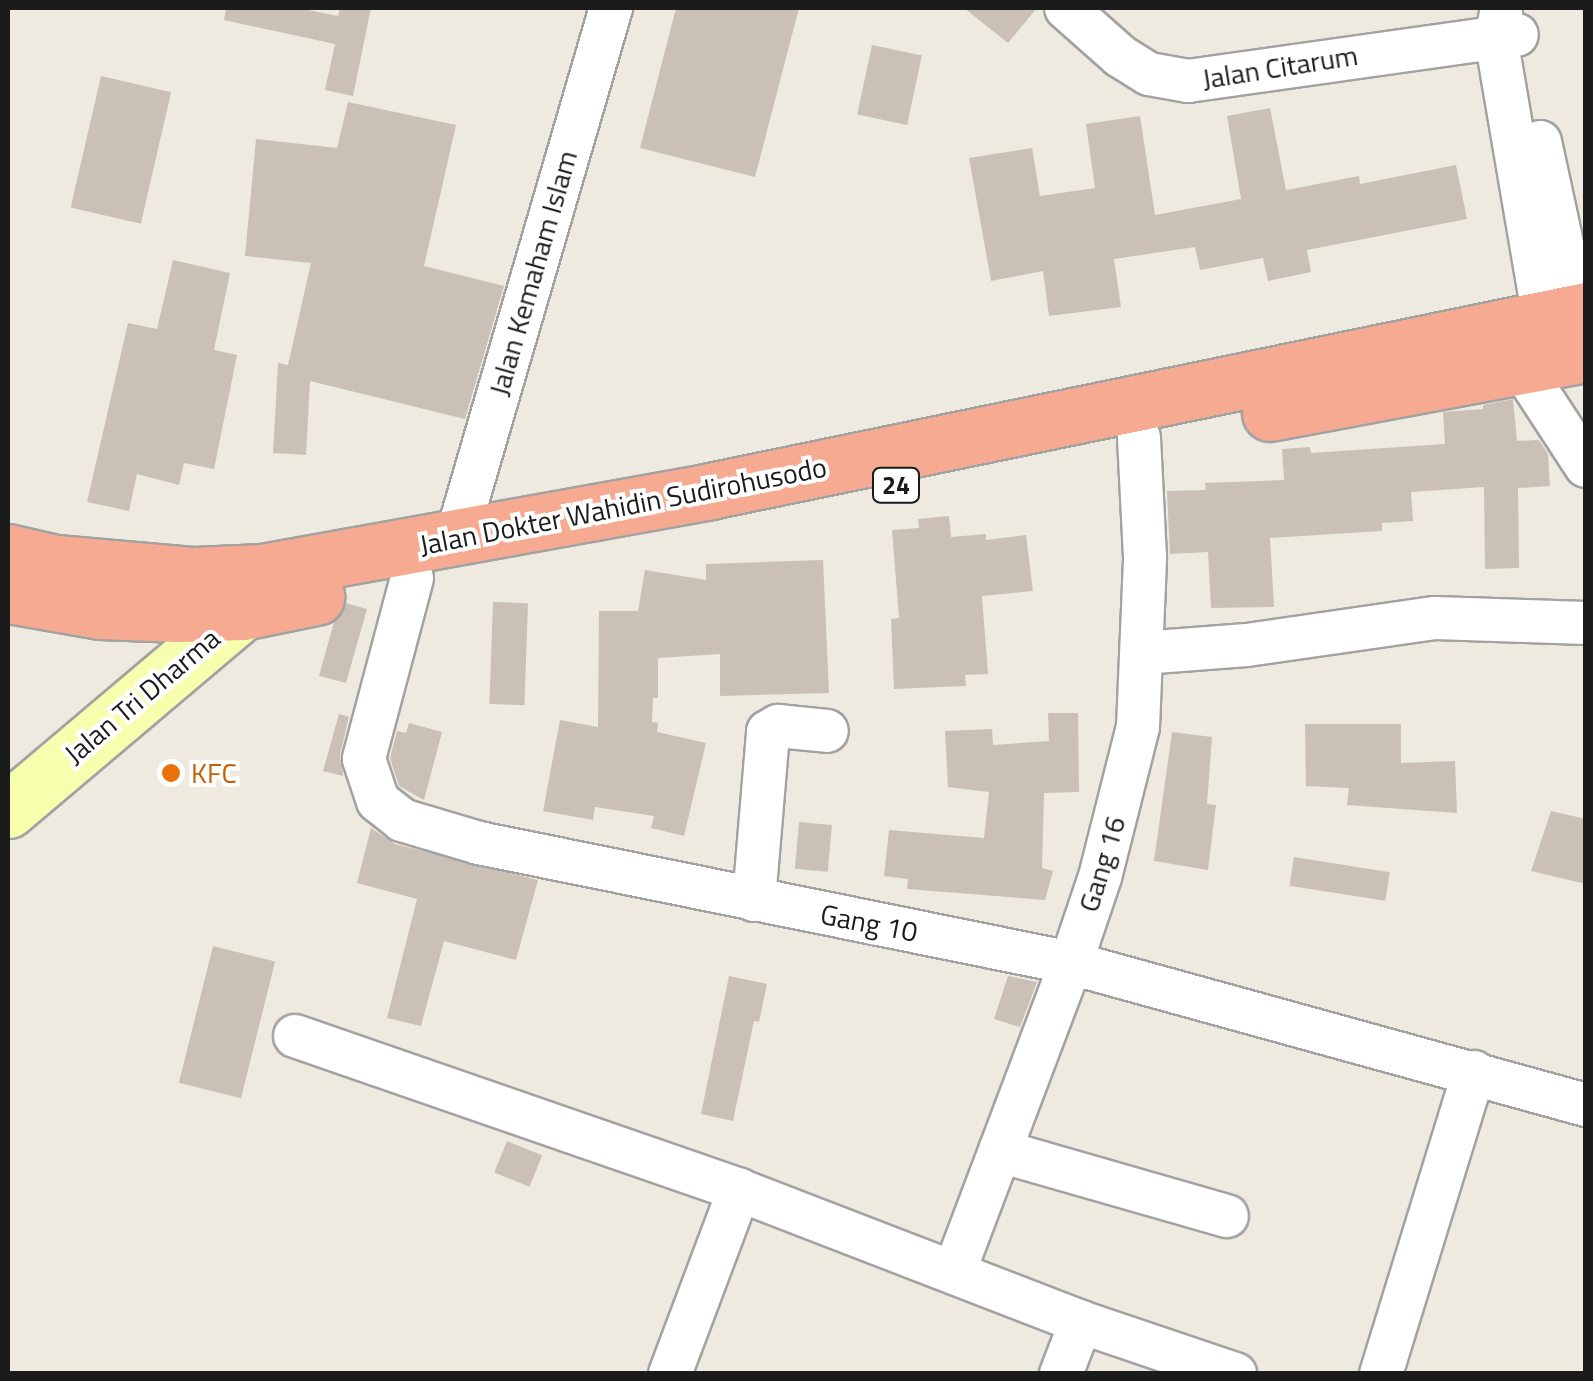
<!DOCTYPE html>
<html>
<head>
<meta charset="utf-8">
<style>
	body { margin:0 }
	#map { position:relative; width:1593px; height:1381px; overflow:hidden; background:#eeeae0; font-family:"Titillium Web",sans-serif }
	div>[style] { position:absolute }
	.building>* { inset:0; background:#cac0b6; transform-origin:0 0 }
	.roads { filter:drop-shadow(2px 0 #a2a2a2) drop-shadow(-2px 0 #a2a2a2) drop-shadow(0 2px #a2a2a2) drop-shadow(0 -2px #a2a2a2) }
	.minor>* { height:42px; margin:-21px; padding:0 21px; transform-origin:21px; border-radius:21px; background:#fff }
	.secondary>* { height:55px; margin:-27.5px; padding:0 27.5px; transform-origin:27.5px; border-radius:27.5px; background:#f7feae }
	.trunk>* { height:55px; margin:-27.5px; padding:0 27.5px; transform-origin:27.5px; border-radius:27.5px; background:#f6aa92 }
	.dots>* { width:28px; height:28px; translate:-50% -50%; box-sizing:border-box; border:5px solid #fff; border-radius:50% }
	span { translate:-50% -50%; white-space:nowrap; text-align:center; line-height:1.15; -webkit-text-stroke:8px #fff; paint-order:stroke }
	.shield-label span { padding:2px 8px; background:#fff; border:2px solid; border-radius:8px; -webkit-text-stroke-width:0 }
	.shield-label { font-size:25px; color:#1b1b1b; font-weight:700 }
	.street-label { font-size:28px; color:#1b1b1b }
	.food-label { font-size:28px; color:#c56008 }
	.left { translate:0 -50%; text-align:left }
	.frame { position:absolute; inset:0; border:10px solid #1b1b1b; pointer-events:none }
</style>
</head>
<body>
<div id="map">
	<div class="building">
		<div style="clip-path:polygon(226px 8px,298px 8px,338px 16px,340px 8px,371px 8px,353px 96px,325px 90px,335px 44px,224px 20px)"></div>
		<div style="clip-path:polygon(676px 8px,799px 8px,755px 177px,640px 148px)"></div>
		<div style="clip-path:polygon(964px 8px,1037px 8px,1008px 43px)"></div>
		<div style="left:872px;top:45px;width:51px;height:71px;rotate:12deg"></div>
		<div style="left:101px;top:76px;width:72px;height:135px;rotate:13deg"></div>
		<div style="clip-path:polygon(348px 102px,456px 125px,424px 266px,504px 286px,465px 419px,310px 381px,306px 455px,273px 453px,278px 363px,288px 365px,311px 263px,245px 256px,256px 139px,337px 148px)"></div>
		<div style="clip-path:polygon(1270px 108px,1286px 190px,1359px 176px,1360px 184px,1456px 165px,1467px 219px,1307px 250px,1311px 272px,1268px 281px,1263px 258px,1200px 270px,1195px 247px,1114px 259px,1121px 307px,1049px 316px,1043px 271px,991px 281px,969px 158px,1032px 148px,1040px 196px,1095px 188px,1086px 124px,1140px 116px,1155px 215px,1241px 199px,1227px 116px)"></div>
		<div style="clip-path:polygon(173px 260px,230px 273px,214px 350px,237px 355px,214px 469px,184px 463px,179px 485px,137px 474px,129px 511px,87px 502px,128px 323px,157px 329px)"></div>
		<div style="clip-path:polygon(1513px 399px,1517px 441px,1539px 440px,1548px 454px,1550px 486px,1518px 488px,1519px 568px,1485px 569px,1484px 487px,1411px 492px,1413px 521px,1382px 523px,1382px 531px,1270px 538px,1274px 607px,1211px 608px,1208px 552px,1170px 554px,1167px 491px,1206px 490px,1205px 483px,1284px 480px,1282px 449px,1310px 447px,1311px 453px,1445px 444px,1443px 412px,1483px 409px,1483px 405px)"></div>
		<div style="clip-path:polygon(949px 516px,951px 537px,986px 534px,986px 540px,1026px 535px,1033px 591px,982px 596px,988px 674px,965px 675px,966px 686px,894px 689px,891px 619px,899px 618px,892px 530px,919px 528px,918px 519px)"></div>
		<div style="clip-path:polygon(823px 560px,829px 693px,720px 696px,720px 654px,658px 658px,658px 698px,653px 698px,652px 722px,658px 723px,657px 732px,706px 743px,684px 836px,651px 828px,654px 816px,595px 807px,593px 820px,543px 811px,560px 720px,598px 727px,599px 611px,638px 611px,645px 570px,706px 580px,706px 564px)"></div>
		<div style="left:493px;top:602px;width:35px;height:102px;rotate:2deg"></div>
		<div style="clip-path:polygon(346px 603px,367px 609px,346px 683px,319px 676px,334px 622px)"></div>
		<div style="clip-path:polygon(1048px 713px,1078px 713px,1079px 792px,1044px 793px,1042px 868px,1053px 871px,1045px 900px,907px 889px,908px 879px,884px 876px,889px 830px,984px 838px,989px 792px,948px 787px,945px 731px,992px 729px,993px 745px,1049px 741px)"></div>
		<div style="clip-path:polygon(339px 714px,349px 717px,340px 754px,343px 776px,323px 771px)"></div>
		<div style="clip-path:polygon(409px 723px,442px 732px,424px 800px,399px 786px,390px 758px,397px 731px,406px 733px)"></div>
		<div style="clip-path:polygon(1305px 724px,1401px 724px,1401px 763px,1455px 761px,1457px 813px,1347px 805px,1349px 788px,1306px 786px)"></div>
		<div style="clip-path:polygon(1172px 732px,1212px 737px,1207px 804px,1216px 805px,1208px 870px,1154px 861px)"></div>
		<div style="clip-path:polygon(1551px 811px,1586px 819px,1586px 884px,1531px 871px)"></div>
		<div style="left:799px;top:822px;width:33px;height:47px;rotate:5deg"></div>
		<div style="clip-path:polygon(371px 828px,395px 844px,538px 880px,516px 960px,444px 941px,421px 1026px,387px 1018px,417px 899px,357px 883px)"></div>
		<div style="left:1294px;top:857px;width:97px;height:29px;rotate:9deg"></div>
		<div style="left:213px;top:946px;width:64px;height:141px;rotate:14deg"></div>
		<div style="clip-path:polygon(729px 976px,767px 984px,759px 1022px,754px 1021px,733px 1121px,701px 1114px)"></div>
		<div style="clip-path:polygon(1008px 976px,1037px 982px,1020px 1027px,994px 1019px)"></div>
		<div style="left:507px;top:1141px;width:38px;height:34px;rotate:22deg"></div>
	</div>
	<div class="roads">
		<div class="minor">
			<div style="left:1066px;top:8px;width:72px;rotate:41.6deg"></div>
			<div style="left:1120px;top:56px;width:34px;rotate:32deg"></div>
			<div style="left:1149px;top:74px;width:40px;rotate:10deg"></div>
			<div style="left:1188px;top:81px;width:332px;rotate:-8deg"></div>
			<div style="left:1501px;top:13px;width:25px;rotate:101deg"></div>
			<div style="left:1496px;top:38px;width:314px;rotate:80.3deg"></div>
			<div style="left:1540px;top:142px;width:204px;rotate:77.8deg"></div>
			<div style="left:1522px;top:368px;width:117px;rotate:56.9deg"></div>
			<div style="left:456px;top:539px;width:553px;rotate:-73.73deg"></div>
			<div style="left:412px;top:578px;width:187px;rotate:104.9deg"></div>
			<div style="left:364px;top:759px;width:44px;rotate:71.6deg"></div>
			<div style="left:378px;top:801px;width:31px;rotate:38deg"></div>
			<div style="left:402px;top:820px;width:80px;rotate:16.6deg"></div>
			<div style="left:479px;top:843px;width:604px;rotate:11.46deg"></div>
			<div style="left:1071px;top:963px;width:534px;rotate:15.42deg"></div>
			<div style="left:1142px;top:653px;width:105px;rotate:-4.4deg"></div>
			<div style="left:1247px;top:645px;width:190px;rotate:-8.2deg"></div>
			<div style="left:1435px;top:618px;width:151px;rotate:1.9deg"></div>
			<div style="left:754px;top:900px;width:169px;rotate:-85.2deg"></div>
			<div style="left:768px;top:732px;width:12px;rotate:-31deg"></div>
			<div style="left:778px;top:726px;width:49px;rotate:5.8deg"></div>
			<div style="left:295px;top:1036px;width:470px;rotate:19.1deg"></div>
			<div style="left:739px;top:1190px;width:367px;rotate:21.1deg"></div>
			<div style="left:1081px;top:1322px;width:56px;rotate:111deg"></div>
			<div style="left:1000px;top:1151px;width:236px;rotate:16deg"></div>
			<div style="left:955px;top:1270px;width:328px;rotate:-69.3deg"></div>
			<div style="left:1071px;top:963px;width:91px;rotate:-71.4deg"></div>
			<div style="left:1100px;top:877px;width:155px;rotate:-75.8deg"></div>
			<div style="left:1138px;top:727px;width:170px;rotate:-87.6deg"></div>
			<div style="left:1145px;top:557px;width:120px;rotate:-92.9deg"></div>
			<div style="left:1081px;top:1322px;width:163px;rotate:18.7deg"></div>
			<div style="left:670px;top:1374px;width:197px;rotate:-69.4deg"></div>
			<div style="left:1381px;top:1374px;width:316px;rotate:-72.9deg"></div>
		</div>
		<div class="secondary">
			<div style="left:8px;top:810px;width:307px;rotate:-40.2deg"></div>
			<div style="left:242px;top:612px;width:32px;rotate:-64deg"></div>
		</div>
		<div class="trunk">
			<div style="left:1270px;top:413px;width:321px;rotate:-10.6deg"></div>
			<div style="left:8px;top:552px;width:49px;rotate:12.9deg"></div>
			<div style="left:56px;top:563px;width:139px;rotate:5deg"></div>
			<div style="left:194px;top:575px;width:68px;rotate:-2.5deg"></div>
			<div style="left:262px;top:572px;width:455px;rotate:-10.2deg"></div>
			<div style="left:710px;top:491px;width:895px;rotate:-11.67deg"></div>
			<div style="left:8px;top:595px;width:93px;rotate:9.9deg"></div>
			<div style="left:100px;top:611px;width:79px;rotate:2.2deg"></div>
			<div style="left:179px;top:614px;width:63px;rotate:-1.8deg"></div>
			<div style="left:242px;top:612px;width:76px;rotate:-11.5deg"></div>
		</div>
	</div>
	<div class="dots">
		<div style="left:171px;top:773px;background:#e8710a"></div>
	</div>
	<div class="shield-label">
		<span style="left:896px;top:485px">24</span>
	</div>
	<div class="street-label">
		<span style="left:1280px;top:67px;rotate:-9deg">Jalan Citarum</span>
		<span style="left:533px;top:273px;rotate:-74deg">Jalan Kemaham Islam</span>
		<span style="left:623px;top:506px;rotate:-11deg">Jalan Dokter Wahidin Sudirohusodo</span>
		<span style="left:142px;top:696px;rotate:-40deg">Jalan Tri Dharma</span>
		<span style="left:1102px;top:864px;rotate:-73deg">Gang 16</span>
		<span style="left:869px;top:923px;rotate:11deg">Gang 10</span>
	</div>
	<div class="food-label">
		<span class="left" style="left:191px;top:773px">KFC</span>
	</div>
	<div class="frame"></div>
</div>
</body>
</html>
